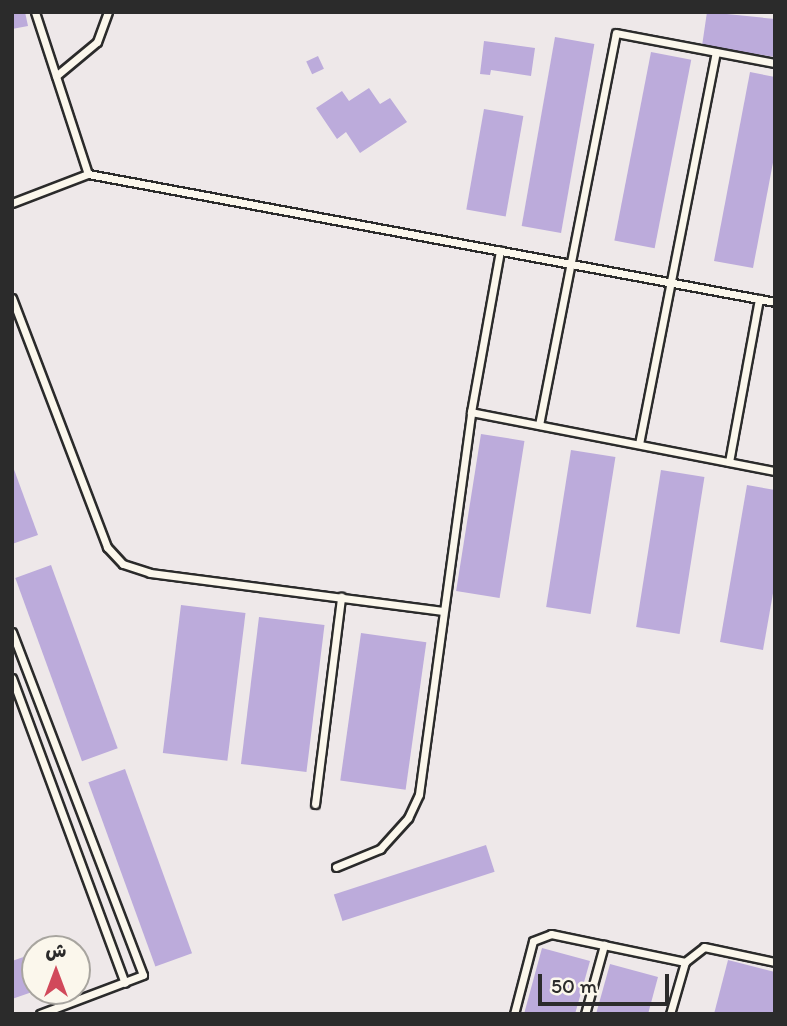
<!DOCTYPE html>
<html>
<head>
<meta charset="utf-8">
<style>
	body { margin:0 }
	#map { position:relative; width:787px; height:1026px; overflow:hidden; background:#eee8e9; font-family:Itim,"Playpen Sans Arabic",sans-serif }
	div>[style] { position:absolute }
	.building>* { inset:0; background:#bcabdb; transform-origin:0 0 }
	.roads { filter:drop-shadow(2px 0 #2b2b2b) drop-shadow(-2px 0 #2b2b2b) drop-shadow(0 2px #2b2b2b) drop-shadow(0 -2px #2b2b2b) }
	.lane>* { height:7px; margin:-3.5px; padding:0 3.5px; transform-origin:3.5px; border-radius:3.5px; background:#fbf7ec }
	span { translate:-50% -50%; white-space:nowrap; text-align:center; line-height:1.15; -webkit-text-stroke:5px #fbf7ec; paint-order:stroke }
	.frame { position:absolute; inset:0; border:14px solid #2b2b2b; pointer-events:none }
	.north { position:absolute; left:21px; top:935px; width:70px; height:70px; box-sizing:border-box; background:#fbf7ec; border:2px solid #a8a59f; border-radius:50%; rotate:0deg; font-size:19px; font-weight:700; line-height:28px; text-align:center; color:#2b2b2b }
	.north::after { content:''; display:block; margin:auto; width:24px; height:32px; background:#d1495b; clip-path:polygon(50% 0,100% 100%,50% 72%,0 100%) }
	.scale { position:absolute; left:538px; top:974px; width:131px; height:32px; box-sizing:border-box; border:4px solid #2b2b2b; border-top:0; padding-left:9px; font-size:21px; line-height:24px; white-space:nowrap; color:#2b2b2b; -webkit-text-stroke:5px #fbf7ec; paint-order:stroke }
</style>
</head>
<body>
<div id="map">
	<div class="building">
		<div style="clip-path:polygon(12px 12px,25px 12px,28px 26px,12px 29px)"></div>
		<div style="clip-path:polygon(707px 12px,775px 19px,775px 57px,702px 46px)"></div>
		<div style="left:555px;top:37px;width:40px;height:192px;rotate:10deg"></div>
		<div style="clip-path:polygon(484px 41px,535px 48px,531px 76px,491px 70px,490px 75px,480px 74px)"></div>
		<div style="left:651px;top:52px;width:41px;height:192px;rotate:11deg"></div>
		<div style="left:318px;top:56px;width:14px;height:13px;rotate:65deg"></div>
		<div style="clip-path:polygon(750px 72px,775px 77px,775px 152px,753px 268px,714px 261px)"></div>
		<div style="clip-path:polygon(369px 88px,380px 104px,390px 98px,407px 122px,360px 153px,346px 132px,337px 139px,316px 108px,342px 91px,349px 101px)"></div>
		<div style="left:484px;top:109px;width:40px;height:102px;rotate:10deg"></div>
		<div style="left:481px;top:434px;width:44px;height:159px;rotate:9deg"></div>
		<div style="left:571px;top:450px;width:45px;height:159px;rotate:9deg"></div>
		<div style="clip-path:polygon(12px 464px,38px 535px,12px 544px)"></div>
		<div style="left:661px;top:470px;width:44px;height:159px;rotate:9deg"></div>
		<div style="clip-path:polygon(747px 485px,775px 490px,775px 582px,763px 650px,720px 642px)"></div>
		<div style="left:51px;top:565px;width:195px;height:38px;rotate:70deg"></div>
		<div style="left:181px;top:605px;width:65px;height:149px;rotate:7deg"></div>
		<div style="left:259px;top:617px;width:66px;height:148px;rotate:7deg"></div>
		<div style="left:361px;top:633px;width:66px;height:149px;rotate:8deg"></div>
		<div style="left:125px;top:769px;width:196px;height:39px;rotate:70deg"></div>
		<div style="left:486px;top:845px;width:28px;height:160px;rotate:72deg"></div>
		<div style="clip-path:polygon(542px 948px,590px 961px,575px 1014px,524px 1014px)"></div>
		<div style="clip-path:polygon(35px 953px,35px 991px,12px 999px,12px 961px)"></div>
		<div style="clip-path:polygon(728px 960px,775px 972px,775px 1014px,714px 1014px)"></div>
		<div style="clip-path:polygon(610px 964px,658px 977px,648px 1014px,596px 1014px)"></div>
	</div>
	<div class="roads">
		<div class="lane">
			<div style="left:35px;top:12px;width:170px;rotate:71.9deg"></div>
			<div style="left:56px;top:76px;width:53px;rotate:-39.7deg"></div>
			<div style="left:97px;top:42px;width:32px;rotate:-70deg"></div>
			<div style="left:12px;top:203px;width:81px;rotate:-20.9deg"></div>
			<div style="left:88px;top:174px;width:699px;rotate:10.55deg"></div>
			<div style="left:12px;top:298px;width:267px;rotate:69.1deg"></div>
			<div style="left:107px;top:547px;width:23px;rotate:47deg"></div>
			<div style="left:123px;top:564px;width:28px;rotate:18deg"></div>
			<div style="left:150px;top:573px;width:294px;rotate:7.4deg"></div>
			<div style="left:471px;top:412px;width:310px;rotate:11deg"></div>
			<div style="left:539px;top:425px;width:399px;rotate:-78.9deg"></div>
			<div style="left:616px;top:33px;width:162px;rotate:10.7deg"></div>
			<div style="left:639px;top:444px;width:399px;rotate:-78.9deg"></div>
			<div style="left:729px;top:462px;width:166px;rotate:-79.6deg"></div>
			<div style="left:12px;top:632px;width:367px;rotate:69.1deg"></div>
			<div style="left:143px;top:975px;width:110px;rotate:159.3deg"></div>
			<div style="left:12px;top:678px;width:325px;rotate:69.7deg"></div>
			<div style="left:315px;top:804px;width:209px;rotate:-82.8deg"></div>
			<div style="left:336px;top:867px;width:48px;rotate:-22.2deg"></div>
			<div style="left:380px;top:849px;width:42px;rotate:-47.9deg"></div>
			<div style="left:408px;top:818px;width:26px;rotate:-65deg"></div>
			<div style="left:419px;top:794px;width:386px;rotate:-82.2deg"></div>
			<div style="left:471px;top:412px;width:164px;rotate:-79.8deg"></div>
			<div style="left:514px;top:1014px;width:75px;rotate:-75.4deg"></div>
			<div style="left:533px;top:941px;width:19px;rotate:-21deg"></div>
			<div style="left:551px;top:934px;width:137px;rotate:11.8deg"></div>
			<div style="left:585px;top:1014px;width:72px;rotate:-74.6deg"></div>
			<div style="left:670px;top:1014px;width:54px;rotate:-73.9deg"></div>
			<div style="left:685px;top:962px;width:24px;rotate:-38deg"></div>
			<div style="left:704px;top:947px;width:73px;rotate:11.9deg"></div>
		</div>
	</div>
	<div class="frame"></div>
	<div class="north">ش</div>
	<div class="scale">50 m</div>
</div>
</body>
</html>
